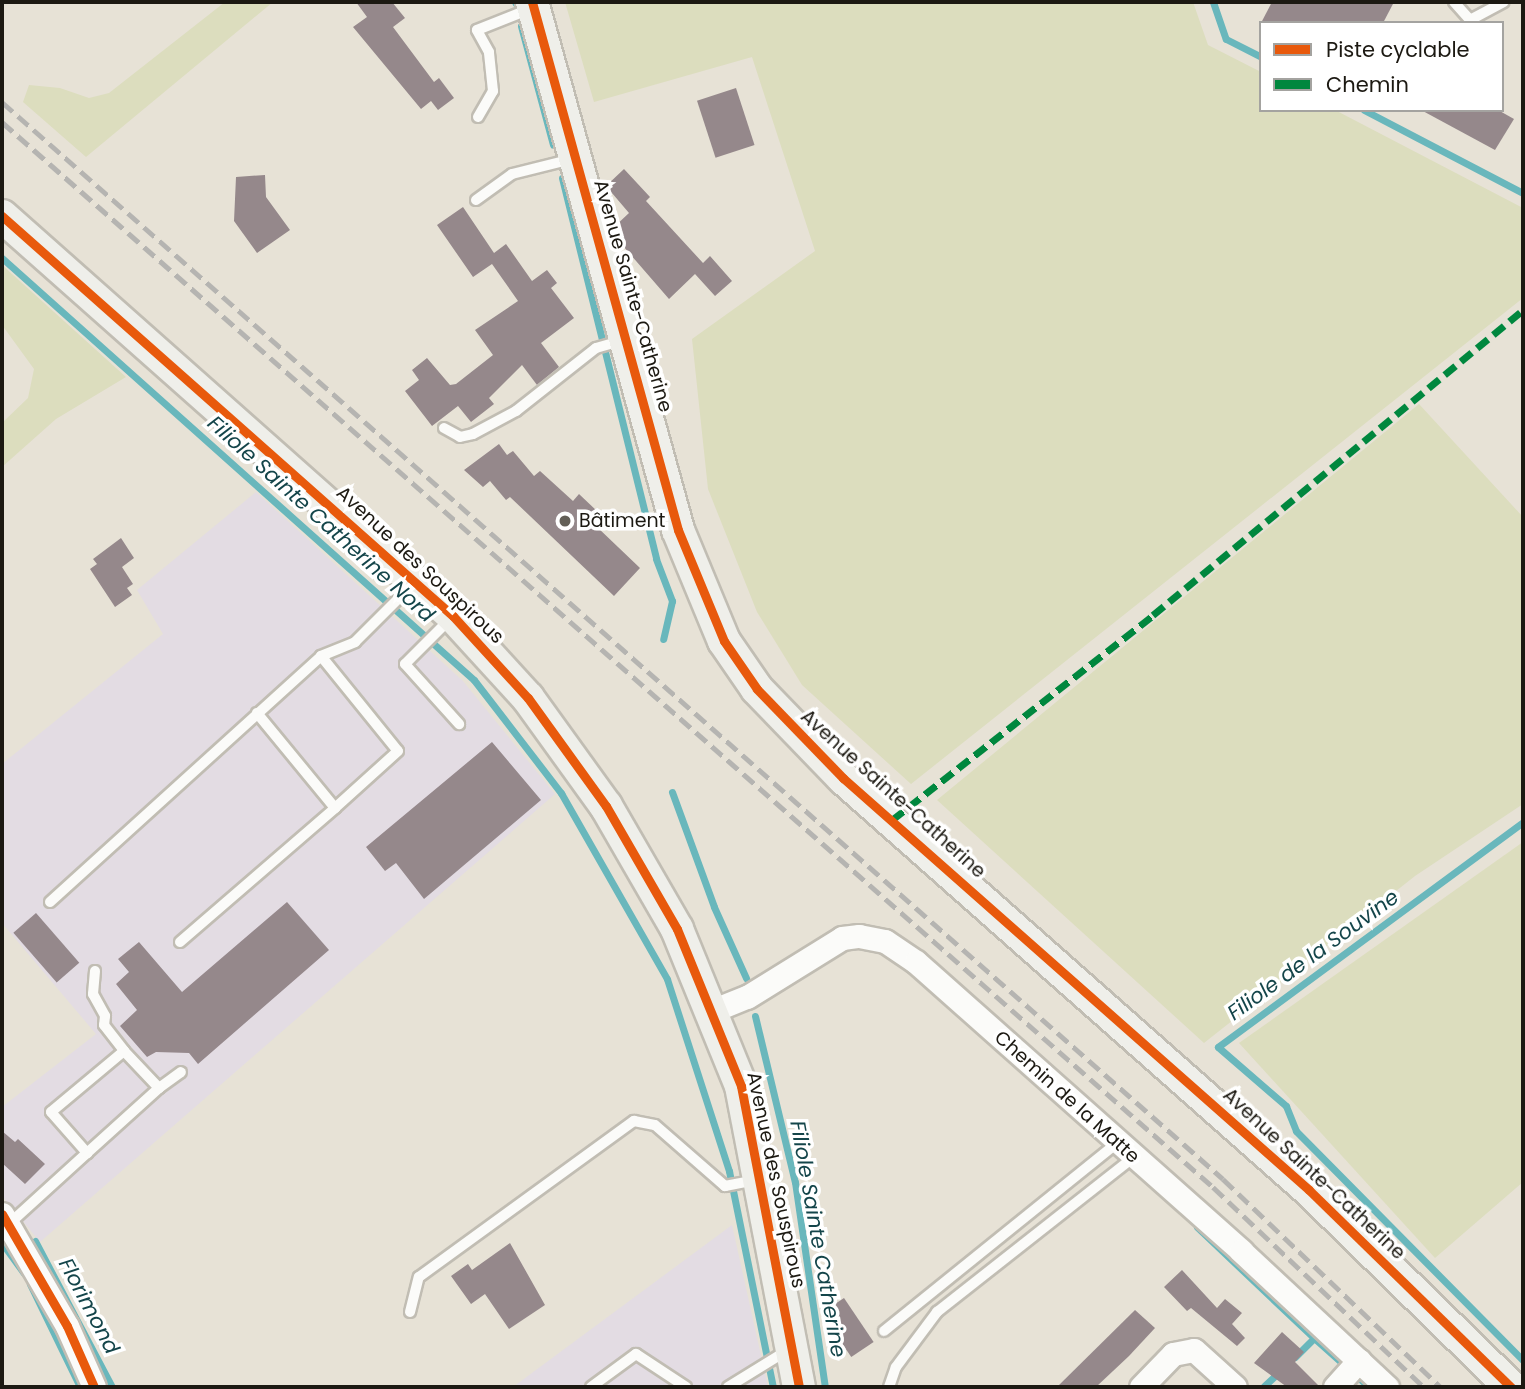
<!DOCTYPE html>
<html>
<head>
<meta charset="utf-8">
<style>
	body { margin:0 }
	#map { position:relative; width:1525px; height:1389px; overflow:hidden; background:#e7e2d6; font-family:Poppins,sans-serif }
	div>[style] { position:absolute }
	.industrial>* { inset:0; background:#e3dce3 }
	.green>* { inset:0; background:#dcddbe }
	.stream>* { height:7px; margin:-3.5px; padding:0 3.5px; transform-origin:3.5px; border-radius:3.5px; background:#69b7bc }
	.building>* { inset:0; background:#95888b; transform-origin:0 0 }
	.roads { filter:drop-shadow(2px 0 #c1bdb3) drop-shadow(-2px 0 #c1bdb3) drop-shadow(0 2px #c1bdb3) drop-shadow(0 -2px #c1bdb3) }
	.lane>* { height:10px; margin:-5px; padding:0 5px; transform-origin:5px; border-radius:5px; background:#fbfbf9 }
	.street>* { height:23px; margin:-11.5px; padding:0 11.5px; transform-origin:11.5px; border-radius:11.5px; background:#fbfbf9 }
	.secondary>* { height:32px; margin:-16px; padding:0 16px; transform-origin:16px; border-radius:16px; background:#efefea }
	.rail>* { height:5px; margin-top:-2.5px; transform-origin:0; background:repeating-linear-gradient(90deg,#b5b4b1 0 14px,transparent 0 21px) }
	.quiet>* { height:7px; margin-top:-3.5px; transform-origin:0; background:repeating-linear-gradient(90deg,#00873e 0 14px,transparent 0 21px) }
	.cycleway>* { height:9px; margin:-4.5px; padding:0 4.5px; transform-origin:4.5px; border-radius:4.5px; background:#e8590c }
	.dots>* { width:19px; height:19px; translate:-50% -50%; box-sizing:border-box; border:4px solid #fff; border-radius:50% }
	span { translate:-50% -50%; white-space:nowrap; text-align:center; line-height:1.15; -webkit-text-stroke:7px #fff; paint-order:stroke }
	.street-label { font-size:19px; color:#1c1912 }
	.poi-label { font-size:19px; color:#1c1912 }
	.left { translate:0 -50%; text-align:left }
	.water-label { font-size:21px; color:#14454a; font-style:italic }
	.frame { position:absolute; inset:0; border:4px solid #1c1912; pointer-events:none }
	.legend { position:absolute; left:1259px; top:21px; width:245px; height:91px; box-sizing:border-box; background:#fff; border:2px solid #a4a3a0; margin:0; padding:9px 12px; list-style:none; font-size:21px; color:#1c1912 }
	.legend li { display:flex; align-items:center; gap:14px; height:35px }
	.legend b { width:35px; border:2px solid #a4a3a0 }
</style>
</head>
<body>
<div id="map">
	<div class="industrial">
		<div style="clip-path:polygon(256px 492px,463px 681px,555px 794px,40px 1242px,2px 1196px,2px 1107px,96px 1034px,2px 923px,2px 764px,163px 634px,137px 590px)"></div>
		<div style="clip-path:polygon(732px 1225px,768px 1387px,513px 1387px)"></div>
	</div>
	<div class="green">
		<div style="clip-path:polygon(225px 2px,273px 2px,86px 157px,23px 102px,29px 85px,60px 88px,89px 98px,109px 93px)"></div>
		<div style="clip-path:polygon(565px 2px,1193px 2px,1208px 45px,1261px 72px,1261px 110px,1335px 110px,1523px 208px,1523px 298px,911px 784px,802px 685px,757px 612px,708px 489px,692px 339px,815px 251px,752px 57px,594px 102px)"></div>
		<div style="clip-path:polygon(2px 265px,126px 377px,56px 419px,2px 467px,2px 423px,28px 398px,34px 369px,2px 325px)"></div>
		<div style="clip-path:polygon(1419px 404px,1523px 517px,1523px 804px,1415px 876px,1204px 1043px,937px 800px)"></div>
		<div style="clip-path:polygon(1523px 842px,1523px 1182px,1435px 1258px,1239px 1043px)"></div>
	</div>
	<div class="stream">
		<div style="left:515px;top:2px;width:2px;rotate:63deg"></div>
		<div style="left:1213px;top:2px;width:39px;rotate:71deg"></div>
		<div style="left:1226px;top:39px;width:39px;rotate:27deg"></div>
		<div style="left:521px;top:26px;width:123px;rotate:74.9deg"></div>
		<div style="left:1364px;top:110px;width:179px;rotate:27.6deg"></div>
		<div style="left:562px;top:178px;width:392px;rotate:76.1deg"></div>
		<div style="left:656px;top:559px;width:45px;rotate:69.1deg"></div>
		<div style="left:672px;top:601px;width:39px;rotate:103deg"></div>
		<div style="left:2px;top:258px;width:633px;rotate:41.8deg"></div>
		<div style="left:474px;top:680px;width:143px;rotate:52.4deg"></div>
		<div style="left:561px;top:793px;width:214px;rotate:60.3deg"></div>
		<div style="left:667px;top:979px;width:202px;rotate:72.1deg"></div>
		<div style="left:729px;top:1171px;width:220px;rotate:78.5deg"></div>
		<div style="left:672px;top:792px;width:122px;rotate:69.9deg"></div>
		<div style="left:714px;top:907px;width:78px;rotate:65.7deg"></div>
		<div style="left:1523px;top:822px;width:379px;rotate:143.6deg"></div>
		<div style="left:1218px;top:1047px;width:90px;rotate:40.9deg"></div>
		<div style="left:1286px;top:1106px;width:27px;rotate:68deg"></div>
		<div style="left:1296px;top:1131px;width:322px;rotate:45.3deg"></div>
		<div style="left:755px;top:1016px;width:171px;rotate:76.5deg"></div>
		<div style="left:795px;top:1182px;width:207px;rotate:81.7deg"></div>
		<div style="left:1197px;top:1227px;width:161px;rotate:43.5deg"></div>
		<div style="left:1314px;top:1338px;width:27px;rotate:135deg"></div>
		<div style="left:35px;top:1241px;width:165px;rotate:62.2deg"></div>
		<div style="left:2px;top:1243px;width:37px;rotate:54deg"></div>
		<div style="left:30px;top:1284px;width:114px;rotate:64.1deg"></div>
		<div style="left:1314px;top:1338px;width:74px;rotate:41.7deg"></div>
		<div style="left:1264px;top:1386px;width:21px;rotate:-43deg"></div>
	</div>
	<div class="building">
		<div style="clip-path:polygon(356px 2px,392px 2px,405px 18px,393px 27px,434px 82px,439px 78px,454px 98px,438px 110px,431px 101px,421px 109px,353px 27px,367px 17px)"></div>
		<div style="clip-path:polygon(1272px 2px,1394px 2px,1383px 23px,1261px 23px)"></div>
		<div style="left:736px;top:88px;width:60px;height:41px;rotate:72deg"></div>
		<div style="clip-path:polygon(1421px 110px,1498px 110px,1514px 119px,1495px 150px)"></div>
		<div style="clip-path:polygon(624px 169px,650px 197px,646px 201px,703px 263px,710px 256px,732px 281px,715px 296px,695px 274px,669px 299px,617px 239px,613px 228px,629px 213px,606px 186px)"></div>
		<div style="clip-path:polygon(265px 175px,266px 197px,290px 230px,257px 253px,234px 221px,236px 177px)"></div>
		<div style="clip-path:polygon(463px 207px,494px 253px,506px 244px,532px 281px,547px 270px,557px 283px,551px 288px,574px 318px,541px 343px,559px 367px,537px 385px,522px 365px,489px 398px,494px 404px,471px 422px,458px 406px,432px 426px,405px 391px,419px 380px,412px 370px,427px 358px,450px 385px,456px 384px,493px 355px,475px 330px,518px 301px,492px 264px,473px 277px,437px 225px)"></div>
		<div style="clip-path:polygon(499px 444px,507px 455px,513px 451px,534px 476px,540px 471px,573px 501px,579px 494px,598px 512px,591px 518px,599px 523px,596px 526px,640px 568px,614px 596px,510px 497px,506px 500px,490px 481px,483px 487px,464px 470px)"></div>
		<div style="clip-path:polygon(121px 538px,134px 558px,122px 567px,133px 584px,127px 588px,132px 595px,115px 607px,90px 569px,97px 564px,93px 559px)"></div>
		<div style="clip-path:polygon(492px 742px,541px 800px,424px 899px,396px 863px,385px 871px,366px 847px)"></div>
		<div style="clip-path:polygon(287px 902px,329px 950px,198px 1064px,189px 1053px,156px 1052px,147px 1057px,120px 1026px,137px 1010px,116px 984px,129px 972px,118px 959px,139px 942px,182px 992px)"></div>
		<div style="left:36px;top:913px;width:66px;height:30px;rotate:49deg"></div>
		<div style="clip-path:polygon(2px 1131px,15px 1142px,18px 1139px,45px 1164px,25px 1184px,2px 1163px)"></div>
		<div style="clip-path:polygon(510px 1243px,545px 1305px,509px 1329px,485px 1294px,471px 1304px,451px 1276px,468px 1264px,472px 1270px)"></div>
		<div style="clip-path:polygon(1182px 1270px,1217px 1308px,1225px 1299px,1242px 1313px,1232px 1324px,1245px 1338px,1237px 1346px,1191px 1308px,1187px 1311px,1164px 1287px)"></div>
		<div style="left:844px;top:1298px;width:53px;height:27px;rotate:56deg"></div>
		<div style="clip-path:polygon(1135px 1310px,1155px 1328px,1129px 1356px,1096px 1387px,1057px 1387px)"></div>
		<div style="clip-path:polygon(1282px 1332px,1304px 1352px,1295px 1362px,1320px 1387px,1287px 1387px,1254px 1363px)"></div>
	</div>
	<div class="roads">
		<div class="lane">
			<div style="left:1454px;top:2px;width:24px;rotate:48deg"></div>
			<div style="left:1470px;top:20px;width:38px;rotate:-28deg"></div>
			<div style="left:478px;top:117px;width:30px;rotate:-60deg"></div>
			<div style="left:493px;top:91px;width:39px;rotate:-96deg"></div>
			<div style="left:489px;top:52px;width:25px;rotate:-119deg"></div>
			<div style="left:477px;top:30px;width:57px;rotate:-21.6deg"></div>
			<div style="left:476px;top:200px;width:44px;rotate:-35.8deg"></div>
			<div style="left:512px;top:174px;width:62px;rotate:-14deg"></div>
			<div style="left:444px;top:428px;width:18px;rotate:29deg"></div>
			<div style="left:460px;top:437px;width:13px;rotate:-13deg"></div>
			<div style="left:473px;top:434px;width:49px;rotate:-28.1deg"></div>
			<div style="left:516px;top:411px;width:102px;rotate:-38.2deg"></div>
			<div style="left:596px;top:348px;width:29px;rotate:-16deg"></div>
			<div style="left:451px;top:618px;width:65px;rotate:135deg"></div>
			<div style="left:405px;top:664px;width:81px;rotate:48deg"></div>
			<div style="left:321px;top:656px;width:122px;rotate:51deg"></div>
			<div style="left:398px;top:751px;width:85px;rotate:137.9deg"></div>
			<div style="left:50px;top:902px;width:366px;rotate:-42.2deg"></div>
			<div style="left:321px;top:656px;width:37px;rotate:-22deg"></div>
			<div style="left:355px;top:642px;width:81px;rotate:-45deg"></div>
			<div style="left:180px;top:942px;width:205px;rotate:-40.8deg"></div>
			<div style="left:335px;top:808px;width:123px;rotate:-129.4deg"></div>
			<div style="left:95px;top:971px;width:23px;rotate:95deg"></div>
			<div style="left:93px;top:994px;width:25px;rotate:61deg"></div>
			<div style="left:105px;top:1016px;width:9px;rotate:96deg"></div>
			<div style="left:104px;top:1025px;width:33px;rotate:52deg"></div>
			<div style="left:159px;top:1088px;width:27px;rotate:-36deg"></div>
			<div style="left:10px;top:1223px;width:104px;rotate:-42.3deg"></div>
			<div style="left:87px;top:1153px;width:97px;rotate:-42.1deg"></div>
			<div style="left:159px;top:1088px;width:51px;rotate:-133.4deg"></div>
			<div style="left:124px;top:1051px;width:95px;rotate:140.1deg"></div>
			<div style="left:51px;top:1112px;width:55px;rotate:48.7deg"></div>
			<div style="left:410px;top:1312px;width:36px;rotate:-76deg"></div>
			<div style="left:419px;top:1277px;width:266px;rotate:-36deg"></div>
			<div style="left:634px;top:1121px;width:21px;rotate:11deg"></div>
			<div style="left:655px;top:1125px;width:93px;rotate:41.1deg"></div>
			<div style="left:725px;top:1186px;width:31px;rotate:-11deg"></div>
			<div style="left:884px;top:1331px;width:301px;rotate:-38.9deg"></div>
			<div style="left:591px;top:1387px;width:56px;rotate:-36.3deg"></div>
			<div style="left:636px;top:1354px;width:60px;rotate:33.4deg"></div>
			<div style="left:728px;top:1387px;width:70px;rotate:-31.7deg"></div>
			<div style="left:889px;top:1387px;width:21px;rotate:-71deg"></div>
			<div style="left:896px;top:1367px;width:69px;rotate:-53.3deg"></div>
			<div style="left:937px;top:1312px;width:251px;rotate:-38.2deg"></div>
		</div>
		<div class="street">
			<div style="left:714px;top:1010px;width:35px;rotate:-22deg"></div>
			<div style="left:747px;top:997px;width:112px;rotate:-31.8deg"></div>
			<div style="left:842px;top:938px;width:17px;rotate:-7deg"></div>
			<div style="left:859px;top:936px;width:26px;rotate:11deg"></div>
			<div style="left:885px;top:941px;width:37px;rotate:34deg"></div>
			<div style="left:916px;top:962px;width:435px;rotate:41.6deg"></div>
			<div style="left:1241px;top:1251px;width:200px;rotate:43deg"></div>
			<div style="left:2px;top:1214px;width:129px;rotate:59.9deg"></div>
			<div style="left:67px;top:1326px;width:67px;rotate:66.1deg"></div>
			<div style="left:1141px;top:1387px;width:46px;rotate:-45.9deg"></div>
			<div style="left:1173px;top:1354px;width:21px;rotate:-11deg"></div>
			<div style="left:1194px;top:1350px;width:55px;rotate:42.1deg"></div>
			<div style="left:1335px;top:1387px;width:36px;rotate:-48deg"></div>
		</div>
		<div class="secondary">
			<div style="left:532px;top:2px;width:548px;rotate:74.54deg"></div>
			<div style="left:678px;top:530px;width:120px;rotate:67.5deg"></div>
			<div style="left:724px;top:641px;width:58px;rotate:55.5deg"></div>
			<div style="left:757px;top:689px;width:124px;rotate:46deg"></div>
			<div style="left:843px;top:778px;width:622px;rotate:41.48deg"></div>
			<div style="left:1309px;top:1190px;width:282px;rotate:44.3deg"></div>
			<div style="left:2px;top:216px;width:603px;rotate:41.57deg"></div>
			<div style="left:453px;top:616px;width:111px;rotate:47.6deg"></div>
			<div style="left:528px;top:698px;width:133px;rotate:54.2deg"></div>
			<div style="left:606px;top:806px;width:142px;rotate:60deg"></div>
			<div style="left:677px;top:929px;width:170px;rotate:67.8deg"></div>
			<div style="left:741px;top:1086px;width:307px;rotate:79.1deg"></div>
		</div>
	</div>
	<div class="rail">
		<div style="left:2px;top:102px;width:1628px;rotate:41.41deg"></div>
		<div style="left:1223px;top:1179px;width:301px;rotate:43.7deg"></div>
		<div style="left:2px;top:122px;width:1613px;rotate:41.33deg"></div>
		<div style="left:1213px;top:1187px;width:291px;rotate:43.5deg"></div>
	</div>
	<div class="quiet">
		<div style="left:892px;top:820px;width:332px;rotate:-38.1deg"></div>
		<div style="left:1153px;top:615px;width:480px;rotate:-39.5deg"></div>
	</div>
	<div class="cycleway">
		<div style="left:532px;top:2px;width:548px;rotate:74.54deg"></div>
		<div style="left:678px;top:530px;width:120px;rotate:67.5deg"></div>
		<div style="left:724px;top:641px;width:58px;rotate:55.5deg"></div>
		<div style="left:757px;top:689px;width:124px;rotate:46deg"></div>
		<div style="left:843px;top:778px;width:622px;rotate:41.48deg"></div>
		<div style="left:1309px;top:1190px;width:282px;rotate:44.3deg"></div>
		<div style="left:2px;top:216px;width:603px;rotate:41.57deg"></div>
		<div style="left:453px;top:616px;width:111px;rotate:47.6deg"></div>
		<div style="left:528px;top:698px;width:133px;rotate:54.2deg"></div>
		<div style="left:606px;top:806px;width:142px;rotate:60deg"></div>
		<div style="left:677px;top:929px;width:170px;rotate:67.8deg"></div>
		<div style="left:741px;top:1086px;width:307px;rotate:79.1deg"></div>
		<div style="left:2px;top:1214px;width:129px;rotate:59.9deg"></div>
		<div style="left:67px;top:1326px;width:67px;rotate:66.1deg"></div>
	</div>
	<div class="dots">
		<div style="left:565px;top:521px;background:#635f57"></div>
	</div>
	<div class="street-label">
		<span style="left:633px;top:296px;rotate:74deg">Avenue Sainte-Catherine</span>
		<span style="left:420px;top:565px;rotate:43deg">Avenue des Souspirous</span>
		<span style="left:893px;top:794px;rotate:42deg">Avenue Sainte-Catherine</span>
		<span style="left:1067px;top:1097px;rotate:42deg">Chemin de la Matte</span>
		<span style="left:1314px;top:1174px;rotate:43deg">Avenue Sainte-Catherine</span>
		<span style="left:776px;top:1180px;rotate:78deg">Avenue des Souspirous</span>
	</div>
	<div class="poi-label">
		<span class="left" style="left:579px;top:521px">Bâtiment</span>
	</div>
	<div class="water-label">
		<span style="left:321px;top:519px;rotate:42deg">Filiole Sainte Catherine Nord</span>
		<span style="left:1313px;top:955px;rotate:-36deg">Filiole de la Souvine</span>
		<span style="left:818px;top:1239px;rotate:80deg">Filiole Sainte Catherine</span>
		<span style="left:89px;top:1306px;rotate:62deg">Florimond</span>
	</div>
	<div class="frame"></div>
	<ul class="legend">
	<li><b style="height:9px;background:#e8590c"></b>Piste cyclable</li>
	<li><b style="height:9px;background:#00873e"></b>Chemin</li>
	</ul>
</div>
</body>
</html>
